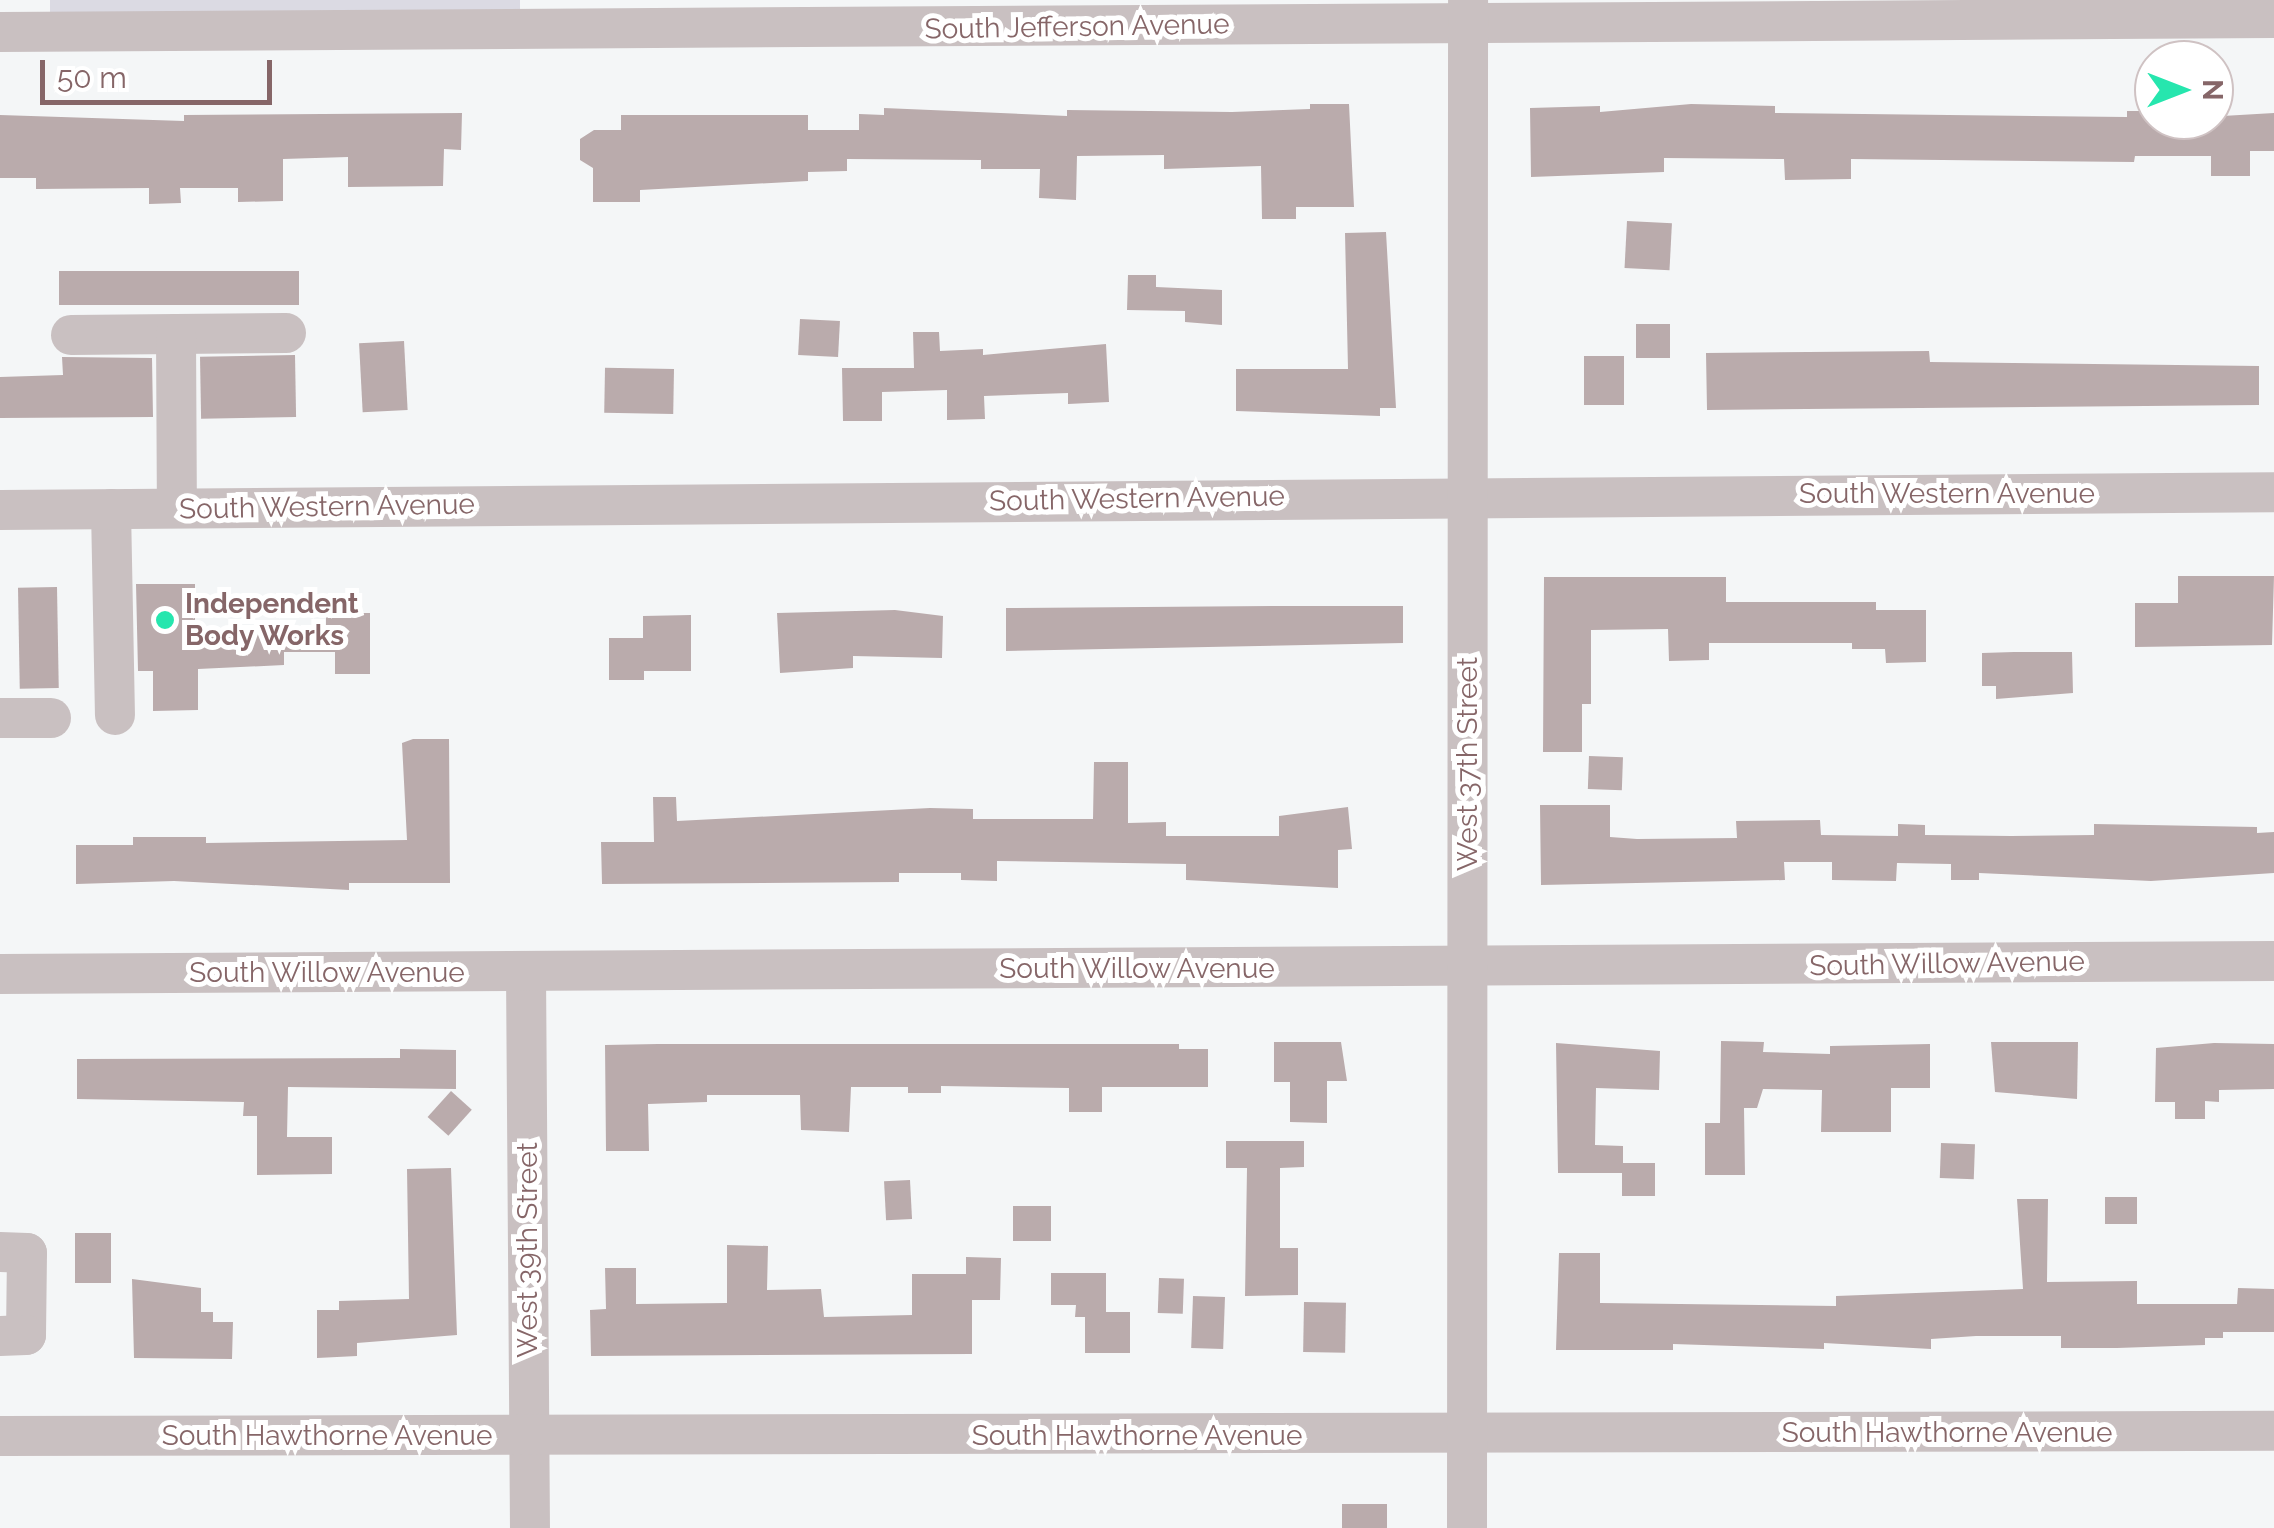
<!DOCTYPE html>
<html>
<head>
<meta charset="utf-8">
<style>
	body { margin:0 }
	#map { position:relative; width:2274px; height:1528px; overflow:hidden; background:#f4f6f7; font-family:Raleway,sans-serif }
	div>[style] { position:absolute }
	.green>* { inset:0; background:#dbdae3; transform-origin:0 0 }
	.building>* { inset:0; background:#baabac; transform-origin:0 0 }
	.minor>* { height:40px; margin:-20px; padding:0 20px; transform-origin:20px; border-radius:20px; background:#c9c0c1 }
	.dots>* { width:28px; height:28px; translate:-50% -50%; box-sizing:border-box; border:5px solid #fff; border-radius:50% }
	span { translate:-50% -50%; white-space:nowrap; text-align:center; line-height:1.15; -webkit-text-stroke:10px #fff; paint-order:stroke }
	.street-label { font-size:28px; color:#866668 }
	.poi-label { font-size:28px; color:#866668; font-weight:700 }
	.left { translate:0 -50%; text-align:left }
	.north { position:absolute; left:2134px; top:40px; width:100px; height:100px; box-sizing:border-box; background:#fff; border:2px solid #cfc2c3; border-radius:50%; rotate:90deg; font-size:28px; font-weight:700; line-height:40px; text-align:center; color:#866668 }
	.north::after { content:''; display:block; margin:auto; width:35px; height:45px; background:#26e6ae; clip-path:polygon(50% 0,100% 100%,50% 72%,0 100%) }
	.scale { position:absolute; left:40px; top:60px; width:232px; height:45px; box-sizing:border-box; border:5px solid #866668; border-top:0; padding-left:12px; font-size:30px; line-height:35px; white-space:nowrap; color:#866668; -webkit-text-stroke:8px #fff; paint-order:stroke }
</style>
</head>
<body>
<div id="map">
	<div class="green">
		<div style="left:50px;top:0;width:470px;height:32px"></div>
	</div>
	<div class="building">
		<div style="clip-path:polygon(1310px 104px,1349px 104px,1354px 207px,1296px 207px,1296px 219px,1262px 219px,1261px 166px,1164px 169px,1164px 155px,1077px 156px,1076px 200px,1039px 198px,1040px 169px,981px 169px,981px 160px,847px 159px,847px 171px,808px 172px,808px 181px,640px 190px,640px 202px,593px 202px,593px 168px,580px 160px,580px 139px,594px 130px,621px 130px,621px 115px,808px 115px,808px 130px,859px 130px,859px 114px,884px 115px,884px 108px,1067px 116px,1067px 110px,1232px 112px,1310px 109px)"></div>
		<div style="clip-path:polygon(1691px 104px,1775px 106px,1775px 113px,2127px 117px,2127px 111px,2154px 111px,2154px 120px,2274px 113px,2274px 151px,2250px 151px,2250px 176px,2211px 176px,2211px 156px,2135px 156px,2134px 162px,1851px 159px,1851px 179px,1785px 180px,1784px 159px,1664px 158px,1664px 172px,1531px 177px,1530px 108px,1600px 106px,1600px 112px)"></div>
		<div style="clip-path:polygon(462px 113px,461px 150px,444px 149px,443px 186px,348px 187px,348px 157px,283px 159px,283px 201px,238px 202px,238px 188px,180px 188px,181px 203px,149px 204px,149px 188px,36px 189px,36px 178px,0 178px,0 115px,184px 121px,184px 115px)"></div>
		<div style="left:1627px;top:221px;width:45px;height:47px;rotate:3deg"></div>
		<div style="clip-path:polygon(1386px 232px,1396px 408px,1380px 408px,1380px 416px,1236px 411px,1236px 369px,1348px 369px,1345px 233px)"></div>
		<div style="left:59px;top:271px;width:240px;height:34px"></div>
		<div style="clip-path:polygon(1128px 275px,1156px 275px,1156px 287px,1222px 290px,1222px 325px,1185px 322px,1185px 311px,1127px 310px)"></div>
		<div style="left:800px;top:319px;width:40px;height:36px;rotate:3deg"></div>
		<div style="left:1636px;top:324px;width:34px;height:34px"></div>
		<div style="clip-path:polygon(913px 332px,939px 332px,940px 351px,983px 349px,983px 355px,1106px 344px,1109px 402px,1068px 404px,1068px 393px,984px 396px,985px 419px,947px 420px,947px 390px,882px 392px,882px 421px,843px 421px,842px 368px,914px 368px)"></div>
		<div style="left:404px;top:341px;width:69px;height:45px;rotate:87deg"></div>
		<div style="clip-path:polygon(1929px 351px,1930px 362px,2259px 366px,2259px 405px,1707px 410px,1706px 353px)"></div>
		<div style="left:295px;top:355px;width:62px;height:95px;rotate:89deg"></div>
		<div style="left:1584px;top:356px;width:40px;height:49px"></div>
		<div style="clip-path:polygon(62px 357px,152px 358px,153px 417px,0 418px,0 377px,63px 375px)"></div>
		<div style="left:674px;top:369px;width:45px;height:69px;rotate:91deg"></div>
		<div style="clip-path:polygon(2178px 576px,2274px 576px,2272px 645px,2135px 647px,2135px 603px,2178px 603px)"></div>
		<div style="clip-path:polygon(1544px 577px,1726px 577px,1726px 602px,1876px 602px,1876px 610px,1926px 610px,1926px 662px,1886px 663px,1885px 649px,1852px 649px,1852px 643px,1709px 643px,1709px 660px,1669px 661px,1668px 629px,1591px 630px,1591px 704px,1582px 704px,1582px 752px,1543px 752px)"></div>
		<div style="clip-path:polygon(136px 584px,195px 584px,195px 630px,326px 628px,326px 613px,370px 613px,370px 674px,335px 674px,335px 652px,284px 652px,284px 665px,198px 669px,198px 710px,153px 711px,153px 671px,138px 671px)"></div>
		<div style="left:57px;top:587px;width:101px;height:39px;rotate:89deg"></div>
		<div style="clip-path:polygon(1282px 606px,1403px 606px,1403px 643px,1006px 651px,1006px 608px)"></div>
		<div style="clip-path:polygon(895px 610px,943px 616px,942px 658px,853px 656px,853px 668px,780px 673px,777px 613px)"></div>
		<div style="clip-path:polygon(691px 615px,691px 671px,644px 671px,644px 680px,609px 680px,609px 638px,643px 638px,643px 616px)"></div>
		<div style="clip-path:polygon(2014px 652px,2072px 652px,2073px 693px,1996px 699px,1996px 686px,1982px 686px,1982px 653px)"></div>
		<div style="clip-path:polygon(413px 739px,449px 739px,450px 883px,349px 883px,349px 890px,174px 881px,76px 884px,76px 845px,133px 845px,133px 837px,206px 837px,206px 843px,407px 840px,402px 743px)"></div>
		<div style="left:1589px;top:756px;width:34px;height:33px;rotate:2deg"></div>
		<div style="clip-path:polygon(1094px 762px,1128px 762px,1128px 823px,1166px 822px,1166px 836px,1279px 836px,1279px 816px,1348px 807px,1352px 849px,1338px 850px,1338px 888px,1186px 880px,1186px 864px,997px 861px,997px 881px,961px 880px,961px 873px,899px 873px,899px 882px,602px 884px,601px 842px,654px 842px,653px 797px,676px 797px,677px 821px,930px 808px,973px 809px,973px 819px,1093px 819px)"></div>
		<div style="clip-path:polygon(1540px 805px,1610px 805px,1610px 837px,1637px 839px,1737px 838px,1736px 821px,1820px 820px,1821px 835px,1898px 836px,1898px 824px,1925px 825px,1925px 835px,2011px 836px,2094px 835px,2094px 824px,2257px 827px,2257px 833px,2274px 832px,2274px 873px,2151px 881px,1979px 873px,1979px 880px,1951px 880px,1951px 864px,1897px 863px,1896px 881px,1832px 880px,1832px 862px,1784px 862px,1785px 880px,1541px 885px)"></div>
		<div style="clip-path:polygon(1721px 1041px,1764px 1042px,1763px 1052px,1830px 1054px,1830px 1046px,1930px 1044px,1930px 1088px,1891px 1088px,1891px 1132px,1821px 1132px,1822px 1090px,1763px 1089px,1757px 1108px,1744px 1108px,1745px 1175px,1705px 1175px,1705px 1123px,1720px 1123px)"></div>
		<div style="clip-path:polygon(1274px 1042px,1341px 1042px,1347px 1081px,1327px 1081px,1327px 1123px,1290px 1122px,1290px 1082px,1274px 1082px)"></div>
		<div style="clip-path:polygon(1991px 1042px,2078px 1042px,2077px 1099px,1995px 1092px)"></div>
		<div style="clip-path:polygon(1556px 1043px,1660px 1051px,1659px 1090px,1596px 1088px,1595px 1145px,1623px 1146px,1623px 1163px,1655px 1163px,1655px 1196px,1622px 1196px,1622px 1173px,1558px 1173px)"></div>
		<div style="clip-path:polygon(2214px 1043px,2274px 1044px,2274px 1089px,2219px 1090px,2219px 1102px,2205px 1101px,2205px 1119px,2175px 1119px,2175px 1102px,2155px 1102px,2156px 1048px)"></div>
		<div style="clip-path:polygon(658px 1044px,1179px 1044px,1179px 1049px,1208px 1049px,1208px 1087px,1102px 1087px,1102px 1112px,1069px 1112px,1069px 1088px,941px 1086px,941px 1093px,908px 1093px,908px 1087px,851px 1087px,849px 1132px,801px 1130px,800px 1095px,707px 1095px,707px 1102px,648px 1104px,649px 1151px,606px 1151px,605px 1045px)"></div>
		<div style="clip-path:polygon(400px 1049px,456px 1050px,456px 1089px,288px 1087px,287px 1137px,332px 1137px,332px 1174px,257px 1175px,257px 1116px,243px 1116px,244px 1102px,77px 1099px,77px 1059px,400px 1058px)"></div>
		<div style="left:451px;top:1091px;width:28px;height:35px;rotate:42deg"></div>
		<div style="clip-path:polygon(1226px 1141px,1304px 1141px,1304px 1167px,1280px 1168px,1280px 1248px,1298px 1248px,1298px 1295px,1245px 1296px,1247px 1168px,1226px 1168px)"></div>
		<div style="left:1941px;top:1143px;width:34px;height:35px;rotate:2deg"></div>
		<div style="clip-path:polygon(451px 1168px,457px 1335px,357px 1343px,357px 1356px,317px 1358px,317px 1310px,339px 1310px,339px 1301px,409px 1299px,407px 1169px)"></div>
		<div style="left:910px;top:1180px;width:39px;height:26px;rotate:87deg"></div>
		<div style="left:2105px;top:1197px;width:32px;height:27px"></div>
		<div style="clip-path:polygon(2017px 1199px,2048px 1199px,2047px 1282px,2137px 1281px,2137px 1304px,2237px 1304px,2238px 1288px,2274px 1289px,2274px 1332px,2223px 1332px,2223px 1338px,2205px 1338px,2205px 1345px,2117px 1348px,2061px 1348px,2061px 1336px,1976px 1336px,1931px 1339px,1931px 1349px,1824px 1343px,1824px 1349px,1673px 1344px,1673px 1350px,1556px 1350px,1559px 1253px,1600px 1253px,1600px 1303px,1836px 1306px,1836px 1296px,2023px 1289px)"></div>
		<div style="left:1013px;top:1206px;width:38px;height:35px"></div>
		<div style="left:75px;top:1233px;width:36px;height:50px"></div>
		<div style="clip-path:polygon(727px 1245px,768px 1246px,767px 1290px,821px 1289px,824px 1317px,912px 1315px,912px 1274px,966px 1274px,966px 1257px,1001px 1258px,1000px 1300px,972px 1300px,972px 1354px,591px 1356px,590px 1310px,606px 1309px,605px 1268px,636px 1268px,636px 1304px,727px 1303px)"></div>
		<div style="clip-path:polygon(1051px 1273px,1106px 1273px,1106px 1312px,1130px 1312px,1130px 1353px,1085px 1353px,1085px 1317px,1075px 1317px,1076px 1305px,1051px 1305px)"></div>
		<div style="left:1159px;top:1278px;width:25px;height:35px;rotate:2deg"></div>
		<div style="clip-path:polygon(132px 1279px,201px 1288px,201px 1312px,213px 1312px,213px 1322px,233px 1322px,232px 1359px,134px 1358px)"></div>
		<div style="left:1193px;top:1296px;width:32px;height:52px;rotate:2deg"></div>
		<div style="left:1304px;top:1302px;width:42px;height:50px;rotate:1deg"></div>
		<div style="left:1342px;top:1504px;width:45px;height:24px"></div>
	</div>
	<div class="minor">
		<div style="left:0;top:32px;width:2274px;rotate:-0.35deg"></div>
		<div style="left:176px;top:334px;width:110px;rotate:-0.5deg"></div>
		<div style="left:71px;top:335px;width:105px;rotate:-0.5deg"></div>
		<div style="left:176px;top:334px;width:174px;rotate:89.7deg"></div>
		<div style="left:111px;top:509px;width:206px;rotate:88.9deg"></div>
		<div style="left:0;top:510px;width:2274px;rotate:-0.45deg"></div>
		<div style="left:0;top:718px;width:51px"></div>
		<div style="left:526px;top:972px;width:556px;rotate:89.59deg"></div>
		<div style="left:0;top:974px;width:2274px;rotate:-0.33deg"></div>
		<div style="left:0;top:1252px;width:27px;rotate:2deg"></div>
		<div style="left:27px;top:1253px;width:82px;rotate:90.7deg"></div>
		<div style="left:26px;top:1335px;width:26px;rotate:178deg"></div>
		<div style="left:0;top:1436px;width:2274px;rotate:-0.13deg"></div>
		<div style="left:1467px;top:1528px;width:1528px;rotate:-89.96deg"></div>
	</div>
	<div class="dots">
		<div style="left:165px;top:620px;background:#26e6ae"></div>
	</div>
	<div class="street-label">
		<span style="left:1077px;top:27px;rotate:-1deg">South Jefferson Avenue</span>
		<span style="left:1947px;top:494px">South Western Avenue</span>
		<span style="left:1137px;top:499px;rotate:-1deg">South Western Avenue</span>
		<span style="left:327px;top:507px;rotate:-1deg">South Western Avenue</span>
		<span style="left:1468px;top:764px;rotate:-90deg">West 37th Street</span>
		<span style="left:1947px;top:964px;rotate:-1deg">South Willow Avenue</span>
		<span style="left:1137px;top:969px">South Willow Avenue</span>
		<span style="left:327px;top:973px">South Willow Avenue</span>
		<span style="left:528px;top:1250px;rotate:-90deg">West 39th Street</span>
		<span style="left:1947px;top:1433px">South Hawthorne Avenue</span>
		<span style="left:327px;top:1436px">South Hawthorne Avenue</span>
		<span style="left:1137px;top:1436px">South Hawthorne Avenue</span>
	</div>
	<div class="poi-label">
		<span class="left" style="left:185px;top:620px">Independent<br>Body Works</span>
	</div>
	<div class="north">N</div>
	<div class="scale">50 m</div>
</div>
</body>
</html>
